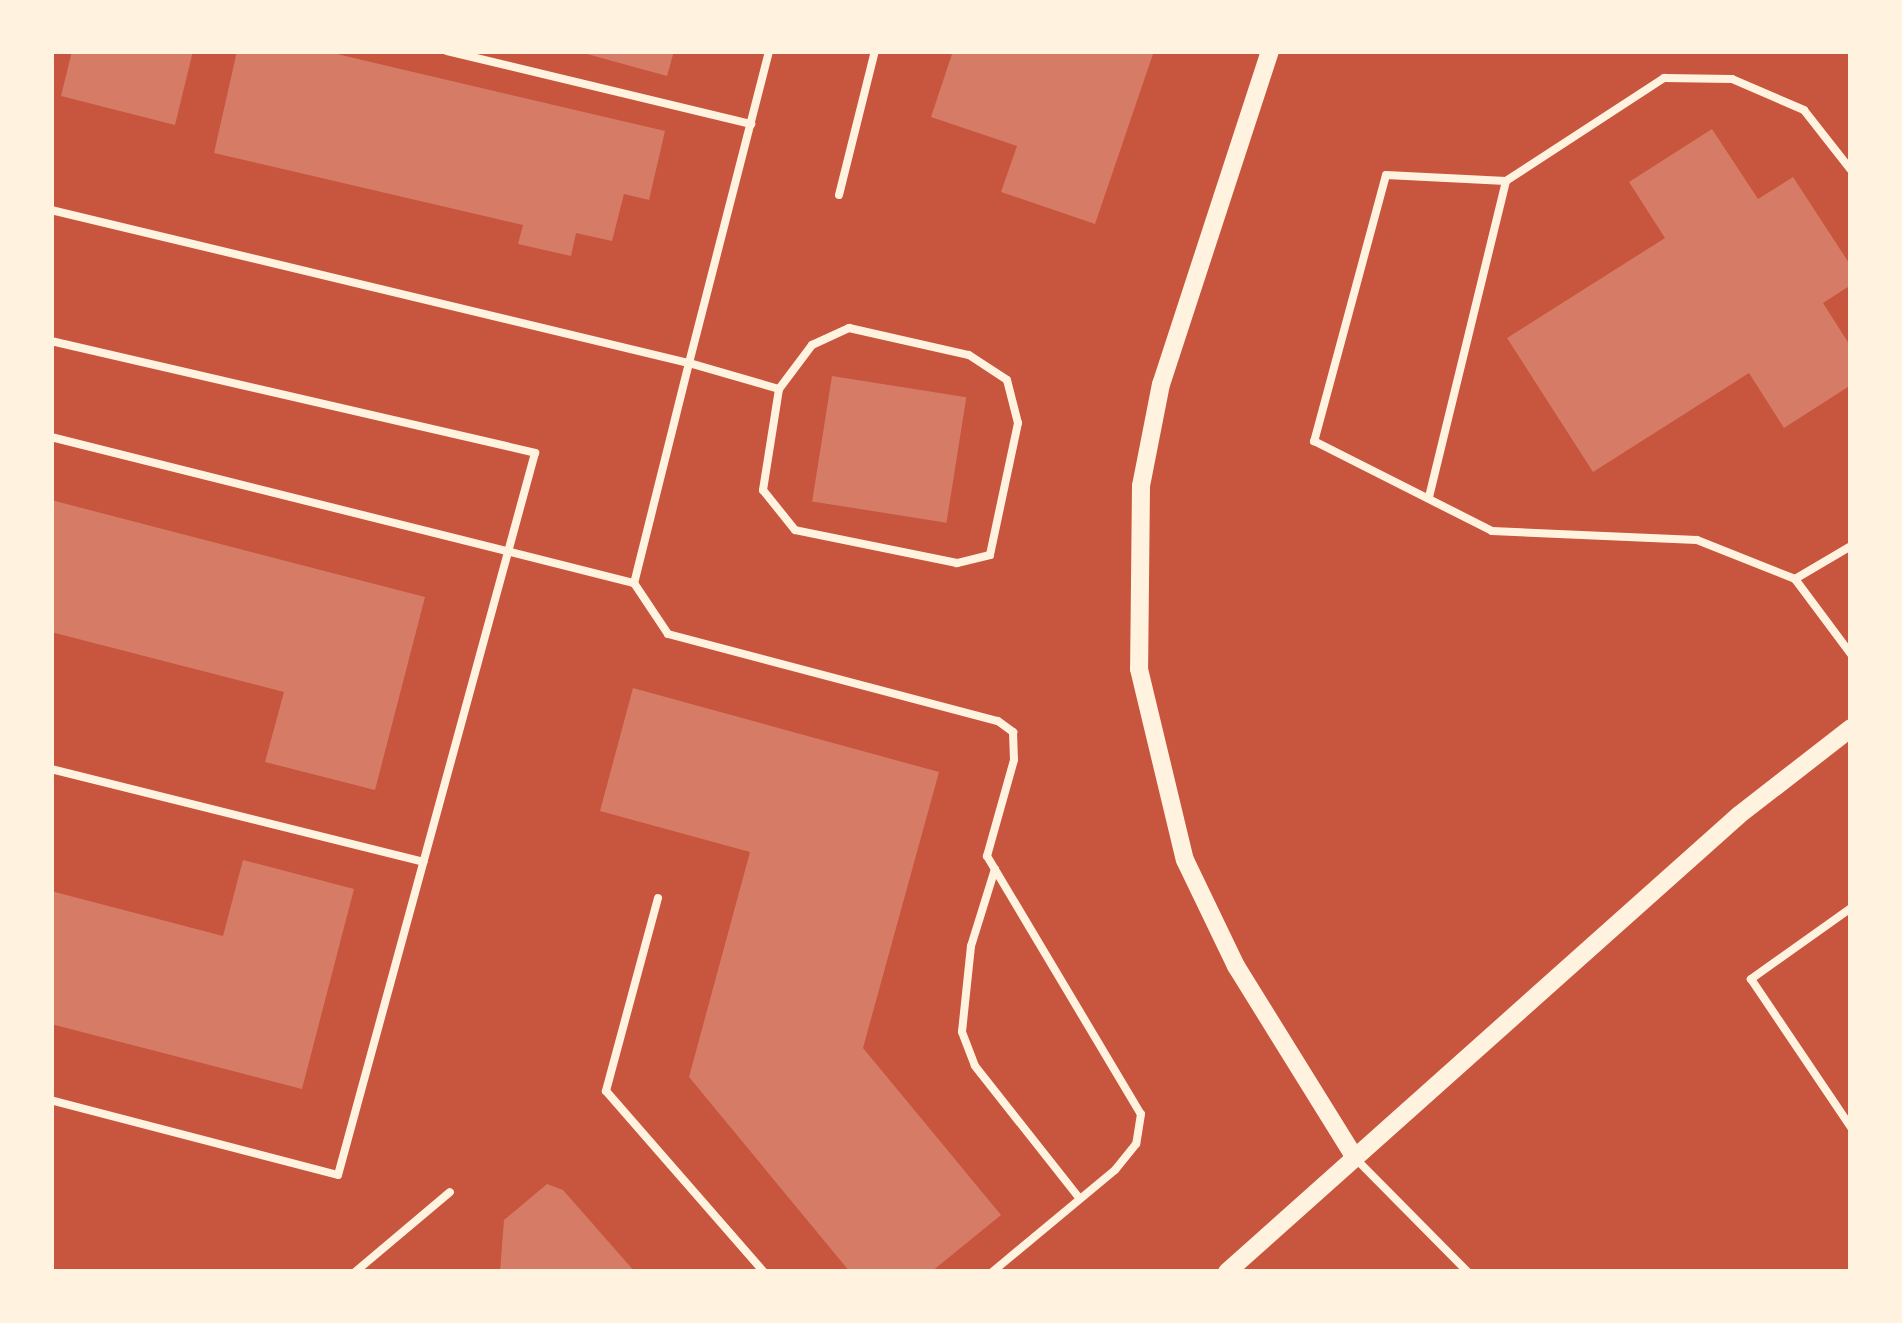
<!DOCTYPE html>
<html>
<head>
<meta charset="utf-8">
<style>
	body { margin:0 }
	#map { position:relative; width:1902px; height:1323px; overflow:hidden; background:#c8553d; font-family:"Work Sans",sans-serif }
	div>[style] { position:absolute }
	.building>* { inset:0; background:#d67c66; transform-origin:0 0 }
	.service>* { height:8px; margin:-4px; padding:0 4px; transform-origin:4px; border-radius:4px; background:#fff3e0 }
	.tertiary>* { height:18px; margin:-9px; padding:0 9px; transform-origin:9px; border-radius:9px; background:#fff3e0 }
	span { translate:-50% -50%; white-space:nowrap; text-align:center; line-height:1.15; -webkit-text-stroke:12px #fff3e0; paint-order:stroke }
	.frame { position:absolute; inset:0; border:54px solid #fff3e0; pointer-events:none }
</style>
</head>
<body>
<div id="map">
	<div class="building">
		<div style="clip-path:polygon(72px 51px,193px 51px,175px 125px,61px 96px)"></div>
		<div style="clip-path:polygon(237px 51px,324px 51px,665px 131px,649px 200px,624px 194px,612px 241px,576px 233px,571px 256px,518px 244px,523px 225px,214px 153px)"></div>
		<div style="clip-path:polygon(576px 51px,674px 51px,667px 76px)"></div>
		<div style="clip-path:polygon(953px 51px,1154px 51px,1095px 224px,1001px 192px,1017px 146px,931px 117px)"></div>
		<div style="clip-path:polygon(1712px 129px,1758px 199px,1793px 177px,1851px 266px,1851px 285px,1823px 303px,1851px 347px,1851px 385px,1784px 428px,1749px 373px,1593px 472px,1507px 338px,1665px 238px,1629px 182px)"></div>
		<div style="left:832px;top:376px;width:136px;height:127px;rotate:9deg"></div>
		<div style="clip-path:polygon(51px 500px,425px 597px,375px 790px,265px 762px,284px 692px,51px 632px)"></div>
		<div style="clip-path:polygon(633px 688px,939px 772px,863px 1048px,1001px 1215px,931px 1272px,850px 1272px,689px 1077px,750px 852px,600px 811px)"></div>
		<div style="clip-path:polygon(243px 860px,354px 889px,302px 1089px,51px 1024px,51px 891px,223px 936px)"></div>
		<div style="clip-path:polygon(547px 1184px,563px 1190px,635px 1272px,500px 1272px,504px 1220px)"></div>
	</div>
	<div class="service">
		<div style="left:447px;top:51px;width:313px;rotate:13.5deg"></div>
		<div style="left:1851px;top:170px;width:76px;rotate:-128.1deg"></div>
		<div style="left:1804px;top:110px;width:78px;rotate:-156.7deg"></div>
		<div style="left:1732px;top:79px;width:68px;rotate:-179.2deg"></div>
		<div style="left:1664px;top:78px;width:189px;rotate:146.9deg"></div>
		<div style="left:1506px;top:181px;width:120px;rotate:-177.1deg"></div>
		<div style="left:1386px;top:175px;width:276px;rotate:105.1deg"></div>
		<div style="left:1314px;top:441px;width:199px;rotate:26.8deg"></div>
		<div style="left:1492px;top:531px;width:205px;rotate:2.5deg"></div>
		<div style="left:1697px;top:540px;width:105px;rotate:21.7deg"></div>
		<div style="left:1795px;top:579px;width:94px;rotate:53.3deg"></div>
		<div style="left:839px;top:195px;width:148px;rotate:-76deg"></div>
		<div style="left:51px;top:210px;width:656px;rotate:13.49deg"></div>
		<div style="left:689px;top:363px;width:322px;rotate:-75.6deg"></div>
		<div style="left:51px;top:341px;width:497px;rotate:13deg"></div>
		<div style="left:535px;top:453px;width:748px;rotate:105.26deg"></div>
		<div style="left:338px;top:1175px;width:297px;rotate:-165.4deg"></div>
		<div style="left:779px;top:389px;width:55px;rotate:-53.1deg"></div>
		<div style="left:812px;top:345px;width:41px;rotate:-24.7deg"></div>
		<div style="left:849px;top:328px;width:123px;rotate:12.7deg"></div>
		<div style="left:969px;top:355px;width:45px;rotate:33.3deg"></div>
		<div style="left:1007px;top:380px;width:44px;rotate:75.7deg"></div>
		<div style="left:1018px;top:423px;width:135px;rotate:102deg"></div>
		<div style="left:990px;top:555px;width:34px;rotate:166deg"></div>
		<div style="left:957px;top:563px;width:165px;rotate:-168.5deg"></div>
		<div style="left:795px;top:530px;width:51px;rotate:-128.7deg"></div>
		<div style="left:763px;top:490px;width:102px;rotate:-81deg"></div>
		<div style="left:779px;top:389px;width:94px;rotate:-163.9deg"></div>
		<div style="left:689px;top:363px;width:227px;rotate:104deg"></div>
		<div style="left:634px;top:583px;width:61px;rotate:56.3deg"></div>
		<div style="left:668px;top:634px;width:341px;rotate:14.8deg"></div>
		<div style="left:998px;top:721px;width:19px;rotate:36deg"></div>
		<div style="left:1013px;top:732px;width:28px;rotate:88deg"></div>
		<div style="left:1014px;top:760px;width:100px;rotate:105.7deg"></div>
		<div style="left:987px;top:856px;width:300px;rotate:59.2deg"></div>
		<div style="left:1141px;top:1114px;width:30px;rotate:99deg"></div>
		<div style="left:1136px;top:1144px;width:33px;rotate:129deg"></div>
		<div style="left:1115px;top:1170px;width:160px;rotate:140.3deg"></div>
		<div style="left:51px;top:437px;width:601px;rotate:14.06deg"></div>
		<div style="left:1429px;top:497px;width:325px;rotate:-76.3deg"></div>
		<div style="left:1795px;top:579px;width:65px;rotate:-30.5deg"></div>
		<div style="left:51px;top:769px;width:384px;rotate:14deg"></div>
		<div style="left:995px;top:869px;width:81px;rotate:107.3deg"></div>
		<div style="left:971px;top:946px;width:86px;rotate:96deg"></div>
		<div style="left:962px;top:1032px;width:36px;rotate:69deg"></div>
		<div style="left:975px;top:1066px;width:169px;rotate:51.7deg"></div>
		<div style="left:658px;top:898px;width:200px;rotate:105.1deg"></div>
		<div style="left:606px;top:1091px;width:240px;rotate:48.9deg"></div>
		<div style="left:1851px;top:908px;width:123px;rotate:144.6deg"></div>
		<div style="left:1751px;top:979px;width:179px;rotate:56deg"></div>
		<div style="left:1356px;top:1159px;width:159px;rotate:45.3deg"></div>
		<div style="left:355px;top:1272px;width:124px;rotate:-40.1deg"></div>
	</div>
	<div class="tertiary">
		<div style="left:1270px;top:51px;width:350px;rotate:108.1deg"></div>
		<div style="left:1161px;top:384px;width:104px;rotate:101.1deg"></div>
		<div style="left:1141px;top:486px;width:183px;rotate:90.6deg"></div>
		<div style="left:1139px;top:669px;width:196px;rotate:76.5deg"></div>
		<div style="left:1185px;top:860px;width:118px;rotate:64.3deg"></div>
		<div style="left:1236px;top:966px;width:226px;rotate:58.2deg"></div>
		<div style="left:1227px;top:1272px;width:686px;rotate:-41.75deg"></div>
		<div style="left:1739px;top:815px;width:142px;rotate:-37.8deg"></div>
	</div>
	<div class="frame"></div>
</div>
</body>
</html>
